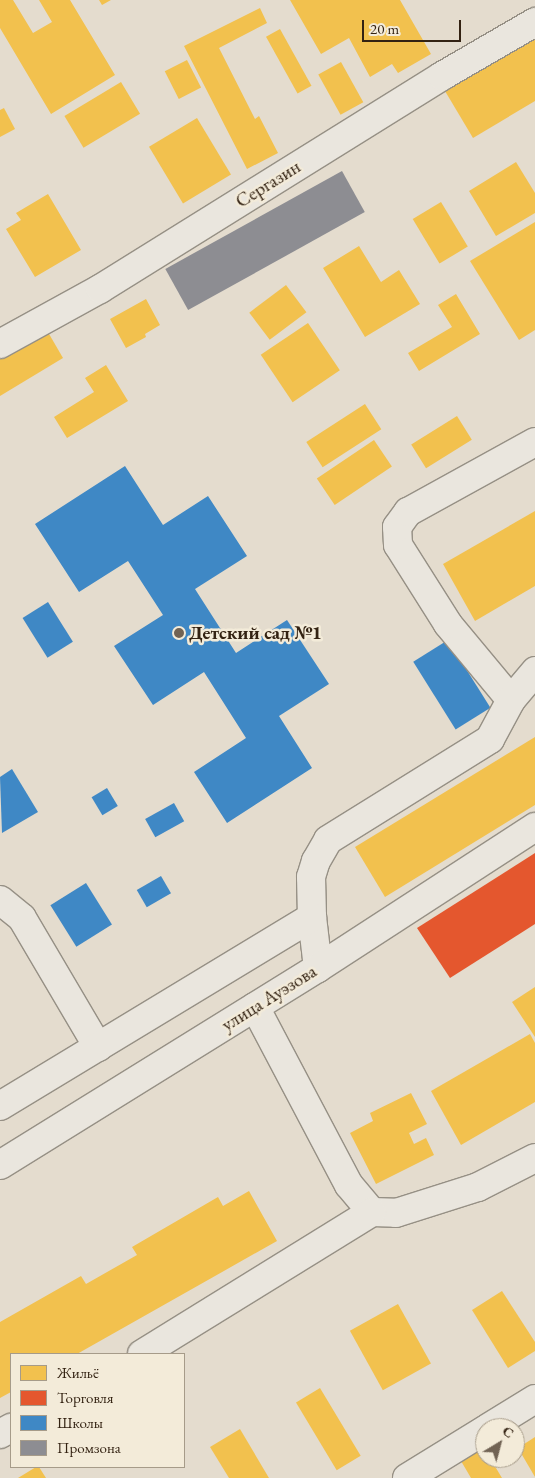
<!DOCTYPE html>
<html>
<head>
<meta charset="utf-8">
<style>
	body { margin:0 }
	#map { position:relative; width:535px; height:1478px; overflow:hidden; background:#e4dcce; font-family:"EB Garamond",serif }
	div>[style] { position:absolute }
	.homes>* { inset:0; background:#f2c14e; transform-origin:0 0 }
	.shops>* { inset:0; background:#e4572e }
	.schools>* { inset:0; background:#3f88c5; transform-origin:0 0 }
	.industry>* { inset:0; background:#8d8d92; transform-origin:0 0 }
	.roads { filter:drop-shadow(1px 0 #969085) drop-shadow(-1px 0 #969085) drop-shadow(0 1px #969085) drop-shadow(0 -1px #969085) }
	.minor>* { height:28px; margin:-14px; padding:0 14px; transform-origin:14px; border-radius:14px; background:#eae6de }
	.dots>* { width:14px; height:14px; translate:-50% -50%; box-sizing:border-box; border:2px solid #f3ebd9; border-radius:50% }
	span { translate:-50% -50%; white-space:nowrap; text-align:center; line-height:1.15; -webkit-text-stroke:5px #f3ebd9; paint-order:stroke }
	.street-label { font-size:19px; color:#332212 }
	.poi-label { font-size:19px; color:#332212; font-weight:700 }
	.left { translate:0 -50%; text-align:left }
	.legend { position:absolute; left:10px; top:1353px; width:175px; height:115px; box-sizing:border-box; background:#f3ebd9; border:1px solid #a69b89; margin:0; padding:6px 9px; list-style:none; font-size:15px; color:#332212 }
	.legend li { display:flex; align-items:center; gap:10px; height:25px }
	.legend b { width:25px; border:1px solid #a69b89 }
	.north { position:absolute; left:475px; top:1418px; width:50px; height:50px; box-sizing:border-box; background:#f3ebd9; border:1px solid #a69b89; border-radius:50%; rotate:37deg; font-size:14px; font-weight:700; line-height:20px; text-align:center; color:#332212 }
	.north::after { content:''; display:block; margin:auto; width:18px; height:22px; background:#716354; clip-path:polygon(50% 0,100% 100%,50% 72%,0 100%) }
	.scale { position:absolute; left:362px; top:20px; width:99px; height:22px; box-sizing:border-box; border:2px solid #332212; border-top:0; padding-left:6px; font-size:15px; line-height:18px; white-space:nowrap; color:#332212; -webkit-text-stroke:4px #f3ebd9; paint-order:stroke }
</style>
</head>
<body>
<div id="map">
	<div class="homes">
		<div style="clip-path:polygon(0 0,13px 0,33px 33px,52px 22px,39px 0,70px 0,115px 75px,51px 114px,0 28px)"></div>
		<div style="clip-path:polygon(99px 0,111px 0,102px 5px)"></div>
		<div style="clip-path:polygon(290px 0,400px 0,431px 54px,398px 73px,392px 64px,370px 77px,349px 38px,321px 54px)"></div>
		<div style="clip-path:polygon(260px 8px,267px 23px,219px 48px,255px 119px,259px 116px,278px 153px,247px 169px,184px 46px)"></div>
		<div style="left:280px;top:29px;width:65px;height:16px;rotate:61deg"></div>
		<div style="clip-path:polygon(535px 30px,535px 101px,473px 138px,442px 86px)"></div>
		<div style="left:187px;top:60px;width:31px;height:25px;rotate:63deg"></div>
		<div style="left:341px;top:62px;width:46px;height:26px;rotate:61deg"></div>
		<div style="left:121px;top:82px;width:37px;height:66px;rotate:59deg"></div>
		<div style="clip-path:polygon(4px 108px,15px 129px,0 137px,0 110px)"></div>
		<div style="left:197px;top:118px;width:66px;height:56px;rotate:59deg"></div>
		<div style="clip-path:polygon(516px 162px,535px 193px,535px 213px,496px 236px,469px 191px)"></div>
		<div style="clip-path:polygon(48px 194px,81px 250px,35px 277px,6px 229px,21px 220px,16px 213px)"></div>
		<div style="left:441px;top:202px;width:52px;height:33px;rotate:59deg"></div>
		<div style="clip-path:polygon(535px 222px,535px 330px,519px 340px,470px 261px)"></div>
		<div style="clip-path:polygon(359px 246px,381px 282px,399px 270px,420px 304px,365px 337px,323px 268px)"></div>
		<div style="left:286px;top:285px;width:34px;height:46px;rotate:53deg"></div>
		<div style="clip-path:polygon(456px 294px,480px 334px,419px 371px,408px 353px,452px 327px,438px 305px)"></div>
		<div style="clip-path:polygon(146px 299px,160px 325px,145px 334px,146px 337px,126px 348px,110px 319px)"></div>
		<div style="left:308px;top:323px;width:57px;height:57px;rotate:56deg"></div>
		<div style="clip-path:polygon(45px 327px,63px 358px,0 396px,0 353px)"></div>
		<div style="clip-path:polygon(106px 365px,128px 401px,67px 438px,54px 417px,94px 392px,85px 378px)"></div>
		<div style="left:365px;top:404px;width:30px;height:70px;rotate:57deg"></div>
		<div style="left:457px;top:416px;width:28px;height:54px;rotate:58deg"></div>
		<div style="left:374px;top:440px;width:32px;height:69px;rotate:56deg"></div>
		<div style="clip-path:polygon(535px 511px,535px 586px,475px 621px,443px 564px)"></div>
		<div style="clip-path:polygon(535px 737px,535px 805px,385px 897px,355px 847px)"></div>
		<div style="clip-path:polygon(535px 987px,535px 1037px,512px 1002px)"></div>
		<div style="clip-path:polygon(530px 1034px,535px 1043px,535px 1102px,461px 1145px,431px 1091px)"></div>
		<div style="clip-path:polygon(411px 1093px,427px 1124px,409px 1133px,414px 1144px,426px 1138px,434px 1155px,376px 1184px,350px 1133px,373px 1121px,370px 1113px)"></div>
		<div style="clip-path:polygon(249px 1191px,277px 1241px,77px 1354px,11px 1354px,11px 1392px,0 1398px,0 1322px,81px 1276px,86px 1284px,137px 1255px,132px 1247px,218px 1197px,223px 1206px)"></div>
		<div style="clip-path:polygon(502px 1291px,535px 1342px,535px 1351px,508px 1368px,472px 1310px)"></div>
		<div style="left:398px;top:1304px;width:68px;height:55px;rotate:61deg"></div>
		<div style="left:320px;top:1388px;width:79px;height:28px;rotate:59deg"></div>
		<div style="clip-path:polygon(240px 1429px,269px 1478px,229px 1478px,210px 1447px)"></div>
		<div style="clip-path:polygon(535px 1437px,535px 1477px,518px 1448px)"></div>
		<div style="clip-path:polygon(485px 1448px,485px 1458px,490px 1458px,502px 1478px,471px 1478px,461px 1461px)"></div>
		<div style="clip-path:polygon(36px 1467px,39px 1467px,46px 1478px,18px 1478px)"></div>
	</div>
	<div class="shops">
		<div style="clip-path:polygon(535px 853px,535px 924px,450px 978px,417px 928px)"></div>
	</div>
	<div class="schools">
		<div style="clip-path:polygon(125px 466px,163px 525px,208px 496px,247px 556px,195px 589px,236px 653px,287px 620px,329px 684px,279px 716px,312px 768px,227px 823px,194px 772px,246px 738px,204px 672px,153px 705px,114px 646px,163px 615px,128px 561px,79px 592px,35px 524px)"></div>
		<div style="left:48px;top:602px;width:47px;height:30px;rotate:58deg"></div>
		<div style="left:448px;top:640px;width:80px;height:41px;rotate:58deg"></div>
		<div style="clip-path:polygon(12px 769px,38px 812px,2px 833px,0 777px)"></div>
		<div style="left:107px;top:788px;width:21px;height:18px;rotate:59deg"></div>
		<div style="left:174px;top:803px;width:21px;height:33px;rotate:61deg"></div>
		<div style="left:161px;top:876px;width:20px;height:28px;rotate:60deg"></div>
		<div style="left:86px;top:883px;width:49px;height:42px;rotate:58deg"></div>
	</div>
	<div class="industry">
		<div style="left:342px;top:171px;width:47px;height:202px;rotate:61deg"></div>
	</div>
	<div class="roads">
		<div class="minor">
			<div style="left:0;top:344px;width:114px;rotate:-28.8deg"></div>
			<div style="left:100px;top:289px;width:403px;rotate:-31.9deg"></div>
			<div style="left:442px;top:76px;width:108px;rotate:-30.1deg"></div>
			<div style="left:511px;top:700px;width:99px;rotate:-129.7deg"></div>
			<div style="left:448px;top:624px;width:93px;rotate:-122.3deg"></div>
			<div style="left:398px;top:545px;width:18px;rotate:-93deg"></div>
			<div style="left:397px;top:527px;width:19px;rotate:-54deg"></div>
			<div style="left:408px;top:512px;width:145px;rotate:-28.9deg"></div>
			<div style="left:0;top:900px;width:28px;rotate:39deg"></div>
			<div style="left:22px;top:918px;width:150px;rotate:59.5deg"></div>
			<div style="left:318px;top:968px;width:51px;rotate:-96.7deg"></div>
			<div style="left:312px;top:917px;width:40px;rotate:-91.4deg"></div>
			<div style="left:311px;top:877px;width:17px;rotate:-73deg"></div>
			<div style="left:316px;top:861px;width:24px;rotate:-60deg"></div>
			<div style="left:328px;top:840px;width:191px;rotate:-31.9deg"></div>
			<div style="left:490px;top:739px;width:44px;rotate:-61.7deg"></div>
			<div style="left:511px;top:700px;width:38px;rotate:-50deg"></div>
			<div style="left:255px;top:1007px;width:201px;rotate:62.2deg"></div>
			<div style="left:349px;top:1185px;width:35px;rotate:50deg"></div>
			<div style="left:372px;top:1212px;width:24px;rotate:2deg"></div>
			<div style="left:396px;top:1213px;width:86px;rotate:-17.6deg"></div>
			<div style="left:478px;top:1187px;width:64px;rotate:-27deg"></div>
			<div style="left:0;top:1106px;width:365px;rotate:-31.2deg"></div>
			<div style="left:0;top:1165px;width:374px;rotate:-31.8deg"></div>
			<div style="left:318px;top:968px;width:259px;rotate:-33deg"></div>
			<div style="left:142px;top:1354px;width:270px;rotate:-31.7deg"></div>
			<div style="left:488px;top:1428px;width:55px;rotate:-31.7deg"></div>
			<div style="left:0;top:1434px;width:13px;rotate:-29deg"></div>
			<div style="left:407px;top:1478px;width:92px;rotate:-31.6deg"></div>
		</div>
	</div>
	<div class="dots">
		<div style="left:179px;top:633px;background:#716354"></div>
	</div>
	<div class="street-label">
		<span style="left:268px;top:184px;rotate:-32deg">Сергазин</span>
		<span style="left:269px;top:998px;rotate:-32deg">улица Ауэзова</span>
	</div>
	<div class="poi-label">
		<span class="left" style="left:189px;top:633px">Детский сад №1</span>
	</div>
	<ul class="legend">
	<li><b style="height:14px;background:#f2c14e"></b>Жильё</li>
	<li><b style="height:14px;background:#e4572e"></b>Торговля</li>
	<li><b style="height:14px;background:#3f88c5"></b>Школы</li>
	<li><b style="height:14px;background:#8d8d92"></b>Промзона</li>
	</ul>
	<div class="north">С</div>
	<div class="scale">20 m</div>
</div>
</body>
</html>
